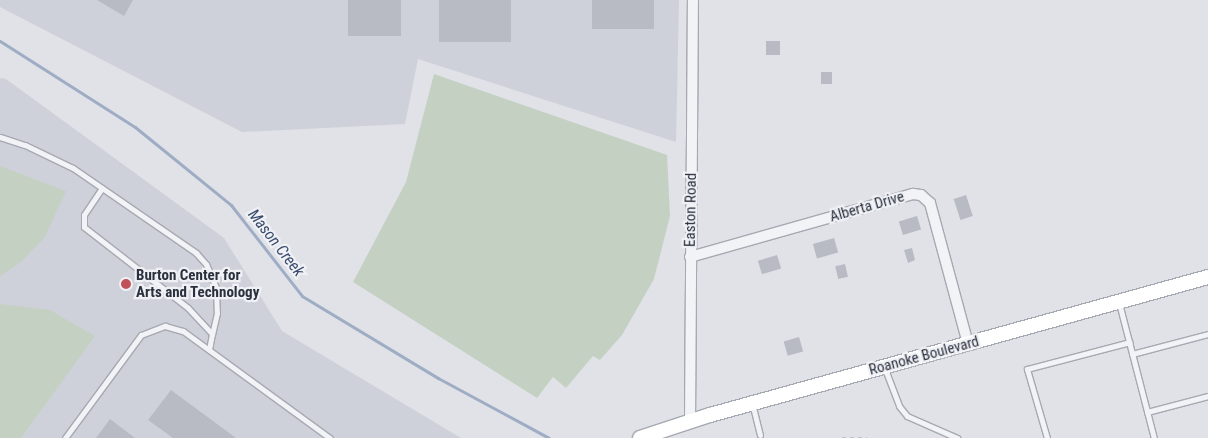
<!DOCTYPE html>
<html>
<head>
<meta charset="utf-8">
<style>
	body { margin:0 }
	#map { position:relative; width:1208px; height:438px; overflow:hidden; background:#e0e2e8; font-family:"Roboto Condensed",sans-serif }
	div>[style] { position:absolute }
	.built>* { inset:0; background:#ced1d9 }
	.green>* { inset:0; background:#c4d1c2 }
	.stream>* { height:3px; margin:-1.5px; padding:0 1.5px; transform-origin:1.5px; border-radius:1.5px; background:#9fadc4 }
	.building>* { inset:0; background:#b8bbc4; transform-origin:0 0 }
	.path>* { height:2px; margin-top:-1px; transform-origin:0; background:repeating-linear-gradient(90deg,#bec0c6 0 4px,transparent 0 8px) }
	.roads { filter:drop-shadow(1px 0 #a6a9b1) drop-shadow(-1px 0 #a6a9b1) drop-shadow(0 1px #a6a9b1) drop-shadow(0 -1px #a6a9b1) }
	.service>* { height:5px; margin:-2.5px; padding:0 2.5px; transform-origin:2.5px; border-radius:2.5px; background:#f2f3f6 }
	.minor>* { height:10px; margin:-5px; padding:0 5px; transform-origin:5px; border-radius:5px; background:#f2f3f6 }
	.secondary>* { height:14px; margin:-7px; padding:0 7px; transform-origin:7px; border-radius:7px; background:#fff }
	.dots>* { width:14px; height:14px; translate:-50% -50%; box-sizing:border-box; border:2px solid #eff1f5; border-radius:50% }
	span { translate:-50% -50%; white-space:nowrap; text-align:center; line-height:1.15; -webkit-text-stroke:4.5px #eff1f5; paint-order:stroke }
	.street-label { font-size:15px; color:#2a303d }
	.poi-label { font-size:15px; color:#2a303d; font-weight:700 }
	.left { translate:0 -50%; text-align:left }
	.water-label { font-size:16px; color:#394b6d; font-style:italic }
</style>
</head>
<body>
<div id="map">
	<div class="built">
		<div style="clip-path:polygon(0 0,679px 0,676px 142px,418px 59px,405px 124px,242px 132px,0 7px)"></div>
		<div style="clip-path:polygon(0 78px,6px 79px,224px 238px,282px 331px,461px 438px,0 438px)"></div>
	</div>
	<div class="green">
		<div style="clip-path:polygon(434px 74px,667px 155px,670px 216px,654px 279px,622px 335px,600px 360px,593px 356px,566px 388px,553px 377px,537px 398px,353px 282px,406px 182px)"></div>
		<div style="clip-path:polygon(0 166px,66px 191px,45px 237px,21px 262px,0 276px)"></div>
		<div style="clip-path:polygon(0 304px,50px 310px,95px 336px,21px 438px,0 438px)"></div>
	</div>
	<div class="stream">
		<div style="left:0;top:41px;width:160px;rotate:32.5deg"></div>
		<div style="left:135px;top:127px;width:124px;rotate:39.1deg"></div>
		<div style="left:231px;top:205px;width:115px;rotate:52deg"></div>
		<div style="left:302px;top:296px;width:159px;rotate:31.1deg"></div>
		<div style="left:438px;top:378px;width:126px;rotate:28.4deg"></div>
	</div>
	<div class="building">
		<div style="clip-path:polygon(97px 0,133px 0,124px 16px)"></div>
		<div style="left:348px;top:0;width:53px;height:36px"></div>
		<div style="left:439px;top:0;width:72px;height:42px"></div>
		<div style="left:592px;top:0;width:62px;height:29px"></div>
		<div style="left:766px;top:41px;width:14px;height:14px"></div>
		<div style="left:821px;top:72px;width:11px;height:12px"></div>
		<div style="left:966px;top:195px;width:22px;height:13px;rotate:72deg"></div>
		<div style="left:917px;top:216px;width:14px;height:19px;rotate:73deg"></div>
		<div style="left:834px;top:238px;width:15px;height:22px;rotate:74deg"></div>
		<div style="clip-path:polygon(912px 248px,915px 260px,908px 263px,904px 250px)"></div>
		<div style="left:777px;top:255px;width:14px;height:20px;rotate:73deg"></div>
		<div style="left:845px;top:264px;width:13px;height:10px;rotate:77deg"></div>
		<div style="left:799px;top:337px;width:15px;height:16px;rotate:74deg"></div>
		<div style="clip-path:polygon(171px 390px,236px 438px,173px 438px,148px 420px)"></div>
		<div style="clip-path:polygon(110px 419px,135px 438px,96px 438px)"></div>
	</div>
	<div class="path">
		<div style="left:842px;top:438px;width:25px"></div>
	</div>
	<div class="roads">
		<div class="service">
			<div style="left:0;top:137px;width:26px;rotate:18deg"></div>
			<div style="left:25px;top:145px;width:53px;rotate:25.6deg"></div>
			<div style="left:73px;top:168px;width:150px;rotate:34.6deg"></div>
			<div style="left:196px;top:253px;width:15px;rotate:48deg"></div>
			<div style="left:206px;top:264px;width:26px;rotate:67deg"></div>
			<div style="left:216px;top:288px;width:25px;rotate:88deg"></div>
			<div style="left:217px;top:313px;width:22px;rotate:103deg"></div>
			<div style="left:102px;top:188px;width:32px;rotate:124deg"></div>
			<div style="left:84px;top:215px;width:12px;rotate:90deg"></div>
			<div style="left:84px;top:227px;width:132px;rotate:37.9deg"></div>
			<div style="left:188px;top:308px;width:35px;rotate:47deg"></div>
			<div style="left:212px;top:334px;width:16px;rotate:101deg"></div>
			<div style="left:1119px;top:303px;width:139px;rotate:75.5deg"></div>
			<div style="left:1132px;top:354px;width:79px;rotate:-14.7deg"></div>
			<div style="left:885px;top:369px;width:40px;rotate:69deg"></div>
			<div style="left:899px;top:406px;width:13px;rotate:51deg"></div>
			<div style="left:907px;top:416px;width:55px;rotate:23.7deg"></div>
			<div style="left:752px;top:403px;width:33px;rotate:76deg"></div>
			<div style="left:1147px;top:412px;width:63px;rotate:-14.7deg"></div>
			<div style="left:65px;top:438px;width:128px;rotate:-53.6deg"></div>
			<div style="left:141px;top:335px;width:26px;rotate:-21deg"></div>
			<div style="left:165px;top:326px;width:19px;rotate:16deg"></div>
			<div style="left:183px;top:331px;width:182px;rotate:36.1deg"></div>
			<div style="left:1047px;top:438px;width:72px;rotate:-106.2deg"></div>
			<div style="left:1027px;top:369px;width:106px;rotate:-14.7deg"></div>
		</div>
		<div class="minor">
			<div style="left:690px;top:257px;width:232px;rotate:-15.8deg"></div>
			<div style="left:913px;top:194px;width:8px;rotate:7deg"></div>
			<div style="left:921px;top:195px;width:12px;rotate:42deg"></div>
			<div style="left:930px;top:203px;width:146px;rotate:74.9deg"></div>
			<div style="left:690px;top:421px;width:421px;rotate:-89.6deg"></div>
		</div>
		<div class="secondary">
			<div style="left:640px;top:438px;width:74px;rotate:-18.2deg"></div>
			<div style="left:710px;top:415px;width:517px;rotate:-15.49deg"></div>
		</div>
	</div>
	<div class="dots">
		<div style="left:126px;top:284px;background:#c05158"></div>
	</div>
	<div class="street-label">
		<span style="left:867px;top:207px;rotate:-16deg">Alberta Drive</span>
		<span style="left:691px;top:210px;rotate:-89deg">Easton Road</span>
		<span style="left:924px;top:356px;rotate:-15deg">Roanoke Boulevard</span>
	</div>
	<div class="poi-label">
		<span class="left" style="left:136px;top:284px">Burton Center for<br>Arts and Technology</span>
	</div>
	<div class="water-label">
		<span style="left:276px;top:243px;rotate:52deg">Mason Creek</span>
	</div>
</div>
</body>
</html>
